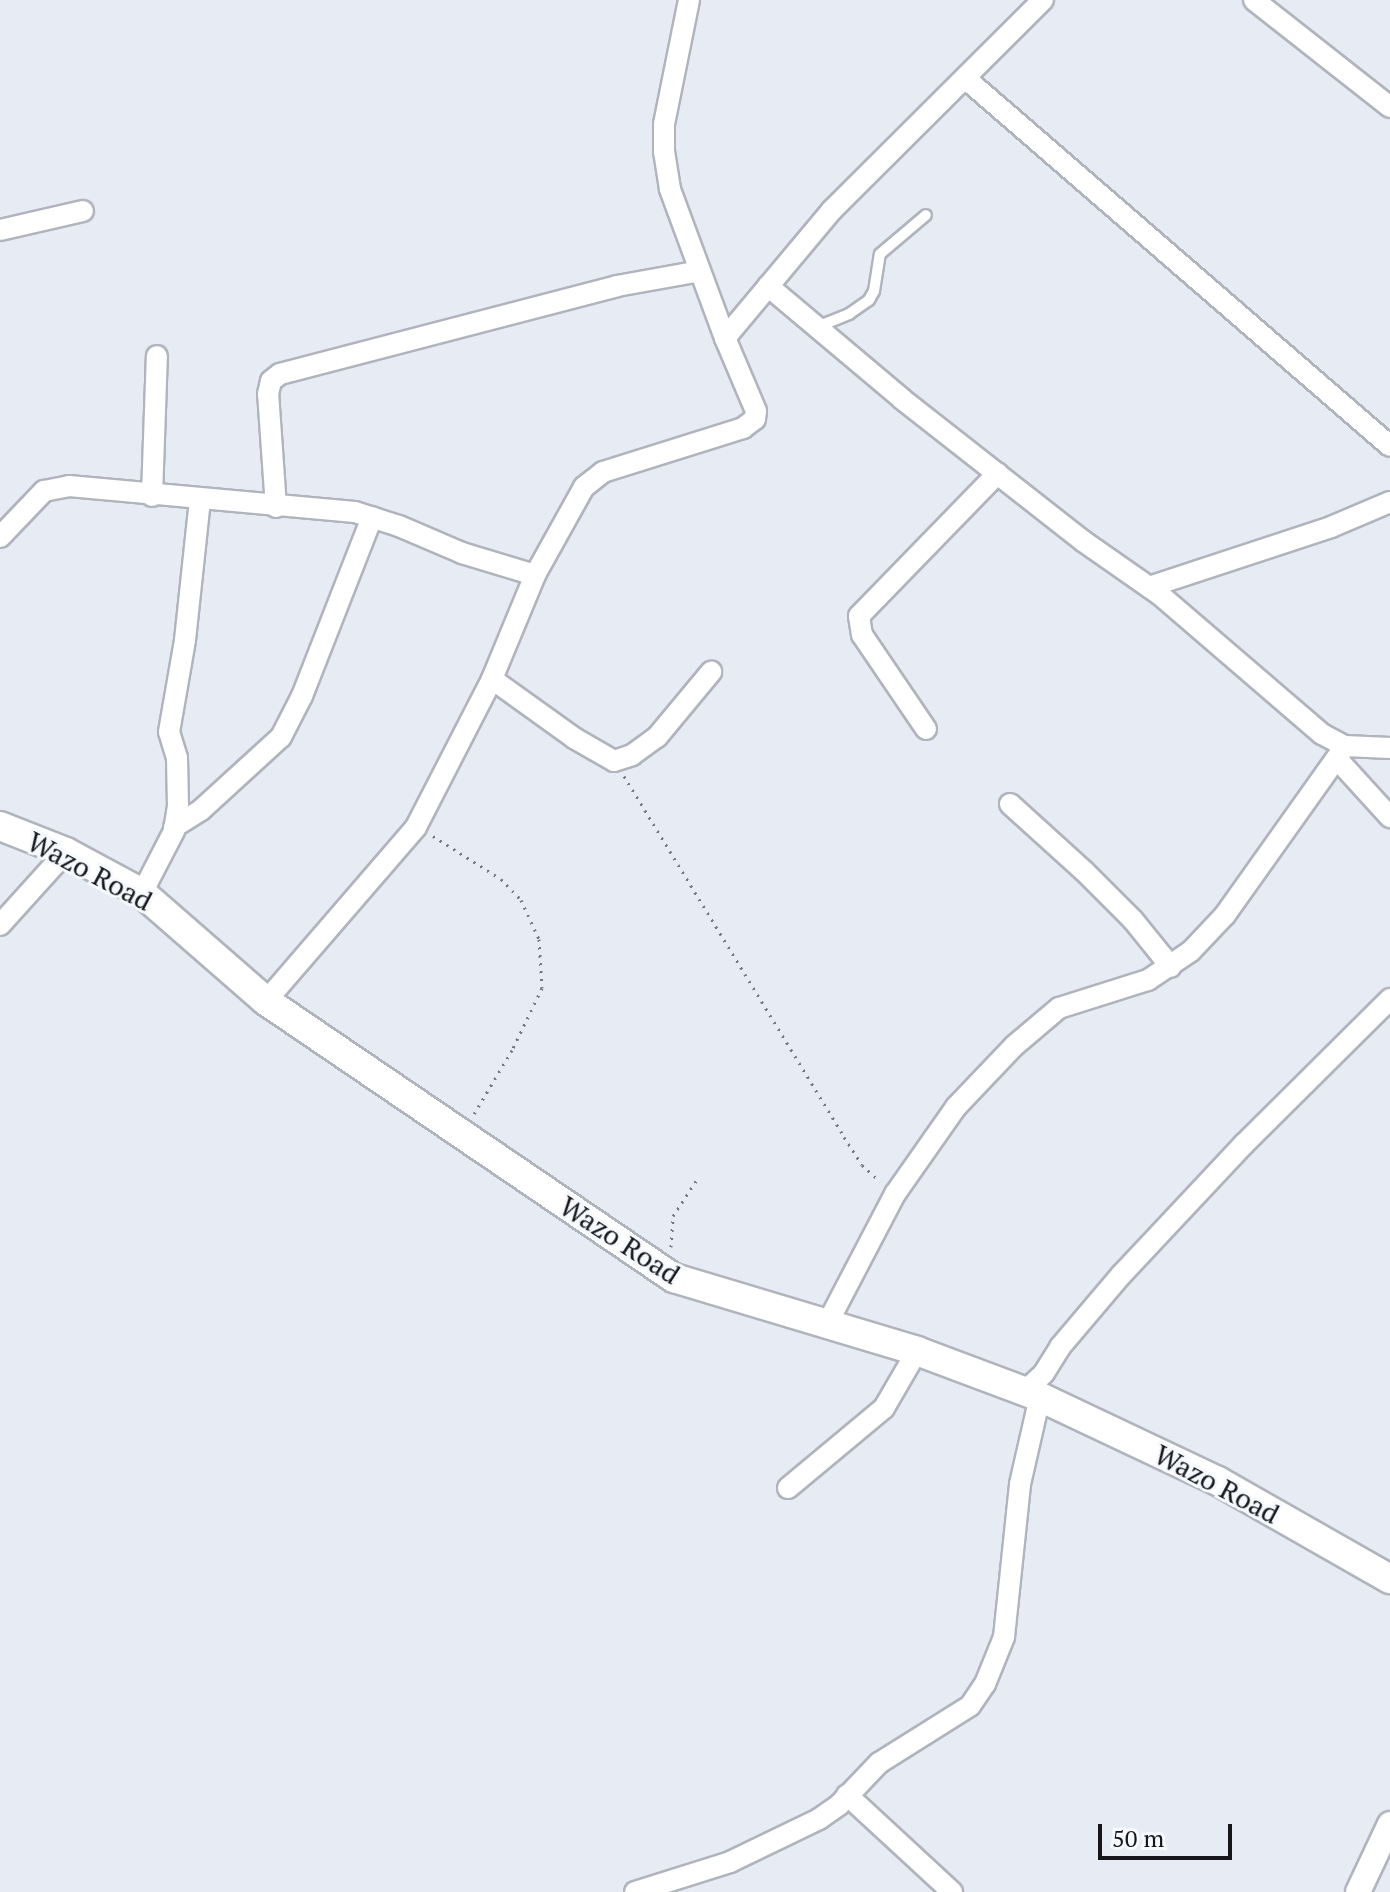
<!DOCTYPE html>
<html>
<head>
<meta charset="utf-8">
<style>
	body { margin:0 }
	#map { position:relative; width:1390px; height:1892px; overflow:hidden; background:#e7ebf4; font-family:"PT Serif",serif }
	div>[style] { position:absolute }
	.path>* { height:3px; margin-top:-1.5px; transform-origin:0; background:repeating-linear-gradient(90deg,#76797e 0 2px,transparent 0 8px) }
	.roads { filter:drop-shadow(2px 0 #b0b4bc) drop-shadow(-2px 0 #b0b4bc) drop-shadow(0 2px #b0b4bc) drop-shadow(0 -2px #b0b4bc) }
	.service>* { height:10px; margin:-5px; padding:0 5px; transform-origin:5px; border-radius:5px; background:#fff }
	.minor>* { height:20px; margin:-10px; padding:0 10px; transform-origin:10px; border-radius:10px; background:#fff }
	.tertiary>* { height:24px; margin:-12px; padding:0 12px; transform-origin:12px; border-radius:12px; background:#fff }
	.secondary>* { height:28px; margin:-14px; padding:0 14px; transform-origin:14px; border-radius:14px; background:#fff }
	span { translate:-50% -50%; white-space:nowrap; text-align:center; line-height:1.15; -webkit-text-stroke:6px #f6f9fe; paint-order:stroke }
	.street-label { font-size:28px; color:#141619 }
	.scale { position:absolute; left:1098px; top:1824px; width:134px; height:36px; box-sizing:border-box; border:4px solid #141619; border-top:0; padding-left:10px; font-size:24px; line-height:28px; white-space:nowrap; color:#141619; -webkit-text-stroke:6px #f6f9fe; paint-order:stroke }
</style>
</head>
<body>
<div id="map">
	<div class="path">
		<div style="left:624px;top:776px;width:423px;rotate:58.6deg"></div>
		<div style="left:844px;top:1137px;width:33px;rotate:57deg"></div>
		<div style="left:862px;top:1165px;width:24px;rotate:42deg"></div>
		<div style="left:433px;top:836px;width:80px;rotate:32.3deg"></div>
		<div style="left:501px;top:879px;width:29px;rotate:46deg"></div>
		<div style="left:521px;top:900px;width:43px;rotate:65.2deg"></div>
		<div style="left:539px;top:939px;width:49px;rotate:86.5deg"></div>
		<div style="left:542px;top:988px;width:69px;rotate:115.8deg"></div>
		<div style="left:512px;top:1050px;width:74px;rotate:120.7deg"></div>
		<div style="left:671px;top:1247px;width:31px;rotate:-86deg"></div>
		<div style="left:673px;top:1216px;width:42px;rotate:-56.7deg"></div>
	</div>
	<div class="roads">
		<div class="service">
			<div style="left:817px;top:327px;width:35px;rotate:-22deg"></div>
			<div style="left:849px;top:314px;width:24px;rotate:-35deg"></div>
			<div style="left:869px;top:300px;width:10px;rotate:-61deg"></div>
			<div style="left:874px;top:291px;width:37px;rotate:-81deg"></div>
			<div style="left:880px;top:254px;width:60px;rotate:-40.3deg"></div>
		</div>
		<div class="minor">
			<div style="left:1254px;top:0;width:173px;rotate:38.2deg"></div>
			<div style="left:965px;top:78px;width:562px;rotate:40.89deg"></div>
			<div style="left:0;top:230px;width:85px;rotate:-12.9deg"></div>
			<div style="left:768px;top:286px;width:175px;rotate:40.1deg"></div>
			<div style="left:902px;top:399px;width:230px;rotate:38.1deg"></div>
			<div style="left:1083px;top:541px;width:93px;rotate:34.9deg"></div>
			<div style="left:1159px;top:594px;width:215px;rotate:40.7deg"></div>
			<div style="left:1322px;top:734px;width:26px;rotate:28deg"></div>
			<div style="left:1345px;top:746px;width:45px;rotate:2.5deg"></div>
			<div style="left:725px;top:338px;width:167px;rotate:-50.1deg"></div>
			<div style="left:832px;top:210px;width:298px;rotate:-44.9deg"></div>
			<div style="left:152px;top:496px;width:140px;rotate:-88deg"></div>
			<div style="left:276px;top:507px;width:113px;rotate:-94deg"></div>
			<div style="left:268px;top:394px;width:13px;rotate:-77deg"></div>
			<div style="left:271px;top:381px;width:11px;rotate:-38deg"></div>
			<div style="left:280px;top:374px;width:348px;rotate:-14.6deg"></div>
			<div style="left:617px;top:286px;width:84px;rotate:-10.2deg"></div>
			<div style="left:0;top:537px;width:64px;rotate:-46.3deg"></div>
			<div style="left:44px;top:491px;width:25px;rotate:-11deg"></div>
			<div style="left:69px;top:486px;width:287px;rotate:5.2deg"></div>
			<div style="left:355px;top:512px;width:46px;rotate:17.7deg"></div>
			<div style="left:399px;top:526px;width:69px;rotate:23.2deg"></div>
			<div style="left:462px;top:553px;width:76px;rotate:16.8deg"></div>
			<div style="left:1149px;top:587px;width:192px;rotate:-18.2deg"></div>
			<div style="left:1331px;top:527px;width:64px;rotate:-23deg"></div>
			<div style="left:492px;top:679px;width:101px;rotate:35.7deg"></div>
			<div style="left:574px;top:738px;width:46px;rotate:29.9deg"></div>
			<div style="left:614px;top:761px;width:19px;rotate:-18deg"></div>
			<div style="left:632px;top:755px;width:31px;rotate:-36deg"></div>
			<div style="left:657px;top:737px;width:85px;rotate:-50.3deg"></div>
			<div style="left:926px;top:729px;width:114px;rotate:-124.2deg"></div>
			<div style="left:862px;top:635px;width:19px;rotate:-99deg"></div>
			<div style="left:859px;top:616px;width:199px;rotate:-45.8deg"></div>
			<div style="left:1337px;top:759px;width:79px;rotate:47.6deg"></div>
			<div style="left:1010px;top:804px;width:100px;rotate:42.2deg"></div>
			<div style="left:1084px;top:871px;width:69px;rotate:45deg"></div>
			<div style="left:1133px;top:920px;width:60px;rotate:51deg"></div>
			<div style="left:174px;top:827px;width:32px;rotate:-32deg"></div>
			<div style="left:201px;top:810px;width:108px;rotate:-42.4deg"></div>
			<div style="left:281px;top:737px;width:46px;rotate:-62.9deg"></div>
			<div style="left:302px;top:696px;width:192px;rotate:-68.6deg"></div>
			<div style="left:142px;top:893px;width:70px;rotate:-62.7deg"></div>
			<div style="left:174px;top:831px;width:25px;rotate:-81deg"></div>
			<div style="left:178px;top:806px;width:48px;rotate:-91.2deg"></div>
			<div style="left:177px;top:758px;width:27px;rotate:-107deg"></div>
			<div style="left:169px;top:732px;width:93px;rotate:-80.1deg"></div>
			<div style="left:185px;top:640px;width:141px;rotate:-83.9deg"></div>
			<div style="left:0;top:925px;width:98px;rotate:-47.9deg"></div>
			<div style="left:266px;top:1001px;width:230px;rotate:-49.2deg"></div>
			<div style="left:416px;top:827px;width:166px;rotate:-62.8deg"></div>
			<div style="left:492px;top:679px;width:113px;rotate:-67.5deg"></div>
			<div style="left:535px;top:575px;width:101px;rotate:-60.9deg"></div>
			<div style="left:584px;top:487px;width:24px;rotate:-38deg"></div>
			<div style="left:603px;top:472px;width:147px;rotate:-17.4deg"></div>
			<div style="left:743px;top:428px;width:15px;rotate:-37deg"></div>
			<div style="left:755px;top:419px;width:8px;rotate:-83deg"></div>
			<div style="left:756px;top:411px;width:79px;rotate:-113deg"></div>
			<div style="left:725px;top:338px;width:159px;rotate:-110.3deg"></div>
			<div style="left:670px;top:189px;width:37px;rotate:-99deg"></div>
			<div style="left:664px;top:152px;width:28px;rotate:-90deg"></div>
			<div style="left:664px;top:124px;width:126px;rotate:-78.6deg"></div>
			<div style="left:827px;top:1324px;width:147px;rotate:-62.4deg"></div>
			<div style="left:895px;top:1194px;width:106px;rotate:-55deg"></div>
			<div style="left:956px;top:1107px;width:84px;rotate:-46.4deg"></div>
			<div style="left:1014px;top:1046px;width:59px;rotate:-40.2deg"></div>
			<div style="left:1059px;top:1008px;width:93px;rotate:-17.5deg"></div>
			<div style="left:1148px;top:980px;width:52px;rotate:-34deg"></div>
			<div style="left:1191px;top:951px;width:50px;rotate:-46.6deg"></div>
			<div style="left:1225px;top:915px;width:207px;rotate:-54.6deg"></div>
			<div style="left:1025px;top:1391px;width:26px;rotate:-43deg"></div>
			<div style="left:1044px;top:1373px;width:31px;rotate:-58deg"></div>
			<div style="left:1060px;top:1347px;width:96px;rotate:-49.7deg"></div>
			<div style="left:1122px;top:1274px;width:178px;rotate:-46.8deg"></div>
			<div style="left:1244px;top:1144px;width:206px;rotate:-44.8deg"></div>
			<div style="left:788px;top:1488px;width:125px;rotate:-39.8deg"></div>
			<div style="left:884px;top:1408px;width:66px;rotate:-59.9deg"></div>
			<div style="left:847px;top:1795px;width:143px;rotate:42.7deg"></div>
			<div style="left:635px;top:1892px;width:100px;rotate:-17.5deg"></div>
			<div style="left:730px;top:1862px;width:99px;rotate:-25.8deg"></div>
			<div style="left:819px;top:1819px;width:24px;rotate:-35deg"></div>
			<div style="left:839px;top:1805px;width:58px;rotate:-46.4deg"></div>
			<div style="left:879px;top:1763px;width:107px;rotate:-32.1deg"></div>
			<div style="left:970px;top:1706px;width:27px;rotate:-56deg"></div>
			<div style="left:985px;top:1684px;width:51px;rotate:-68deg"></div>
			<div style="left:1004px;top:1637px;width:154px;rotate:-84deg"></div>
			<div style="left:1020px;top:1484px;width:89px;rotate:-77.1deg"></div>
		</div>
		<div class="tertiary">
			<div style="left:1358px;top:1892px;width:75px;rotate:-64.8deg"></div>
		</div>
		<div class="secondary">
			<div style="left:0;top:826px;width:71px;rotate:21.5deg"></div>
			<div style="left:66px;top:852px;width:86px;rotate:28.3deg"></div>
			<div style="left:142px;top:893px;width:164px;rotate:41.1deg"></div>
			<div style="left:266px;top:1001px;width:493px;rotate:34.2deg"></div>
			<div style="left:674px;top:1278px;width:254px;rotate:16.7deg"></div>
			<div style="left:917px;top:1351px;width:131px;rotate:20.5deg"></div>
			<div style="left:1040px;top:1397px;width:197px;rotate:25.3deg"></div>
			<div style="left:1218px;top:1481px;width:198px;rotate:29.7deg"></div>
		</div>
	</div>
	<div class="street-label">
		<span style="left:90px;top:871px;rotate:28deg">Wazo Road</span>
		<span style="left:620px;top:1240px;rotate:33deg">Wazo Road</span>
		<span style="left:1217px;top:1484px;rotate:28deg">Wazo Road</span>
	</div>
	<div class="scale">50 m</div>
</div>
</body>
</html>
